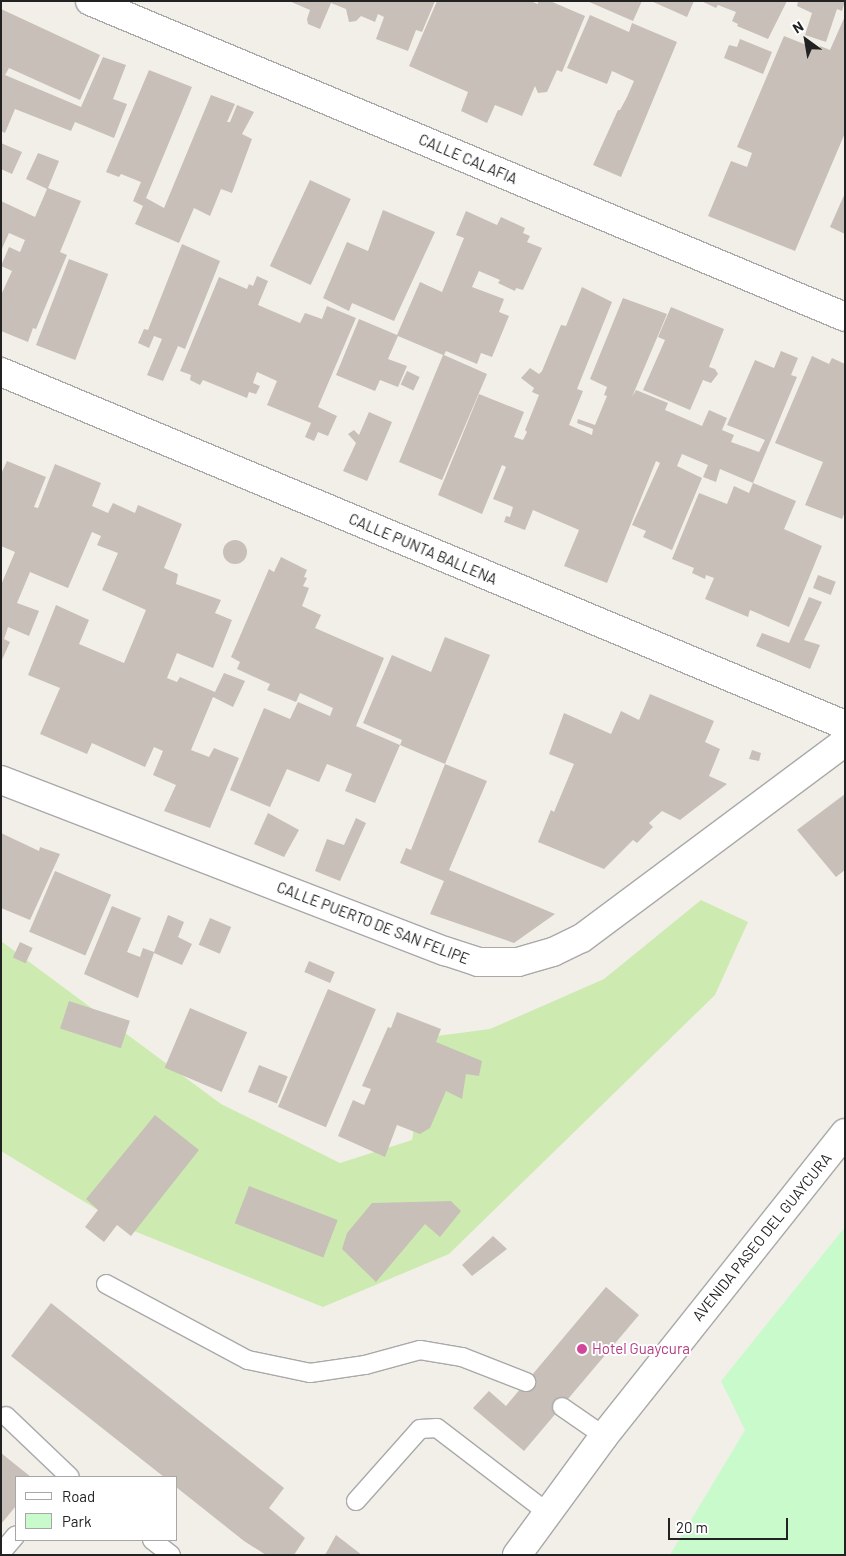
<!DOCTYPE html>
<html>
<head>
<meta charset="utf-8">
<style>
	body { margin:0 }
	#map { position:relative; width:846px; height:1556px; overflow:hidden; background:#f2efe9; font-family:Barlow,sans-serif }
	div>[style] { position:absolute }
	.grass>* { inset:0; background:#cdebb0 }
	.park>* { inset:0; background:#c8facc }
	.building>* { inset:0; background:#c7bfb8; transform-origin:0 0 }
	.round { border-radius:50% }
	.roads { filter:drop-shadow(1px 0 #a9a9a9) drop-shadow(-1px 0 #a9a9a9) drop-shadow(0 1px #a9a9a9) drop-shadow(0 -1px #a9a9a9) }
	.service>* { height:18px; margin:-9px; padding:0 9px; transform-origin:9px; border-radius:9px; background:#fff }
	.minor>* { height:28px; margin:-14px; padding:0 14px; transform-origin:14px; border-radius:14px; background:#fff }
	.tertiary>* { height:28px; margin:-14px; padding:0 14px; transform-origin:14px; border-radius:14px; background:#fff }
	.dots>* { width:14px; height:14px; translate:-50% -50%; box-sizing:border-box; border:2px solid #fff; border-radius:50% }
	span { translate:-50% -50%; white-space:nowrap; text-align:center; line-height:1.15; -webkit-text-stroke:4px #fff; paint-order:stroke }
	.street-label { font-size:15px; color:#222 }
	.hotel-label { font-size:15px; color:#b23c85 }
	.left { translate:0 -50%; text-align:left }
	.frame { position:absolute; inset:0; border:2px solid #222; pointer-events:none }
	.legend { position:absolute; left:15px; top:1476px; width:162px; height:65px; box-sizing:border-box; background:#fff; border:1px solid #a7a7a7; margin:0; padding:6px 9px; list-style:none; font-size:15px; color:#222 }
	.legend li { display:flex; align-items:center; gap:10px; height:25px }
	.legend b { width:25px; border:1px solid #a7a7a7 }
	.north { position:absolute; left:781px; top:15px; width:50px; height:50px; -webkit-text-stroke:4px #fff; paint-order:stroke; rotate:328deg; font-size:14px; font-weight:700; line-height:20px; text-align:center; color:#222 }
	.north::after { content:''; display:block; margin:auto; width:18px; height:22px; background:#222; clip-path:polygon(50% 0,100% 100%,50% 72%,0 100%) }
	.scale { position:absolute; left:668px; top:1518px; width:120px; height:22px; box-sizing:border-box; border:2px solid #222; border-top:0; padding-left:6px; font-size:15px; line-height:18px; white-space:nowrap; color:#222; -webkit-text-stroke:4px #fff; paint-order:stroke }
</style>
</head>
<body>
<div id="map">
	<div class="grass">
		<div style="clip-path:polygon(701px 900px,748px 922px,715px 995px,449px 1254px,323px 1307px,129px 1229px,1px 1151px,1px 941px,221px 1104px,340px 1163px,412px 1140px,429px 1037px,490px 1029px,604px 979px)"></div>
	</div>
	<div class="park">
		<div style="clip-path:polygon(845px 1227px,845px 1555px,670px 1555px,745px 1430px,721px 1381px)"></div>
	</div>
	<div class="building">
		<div style="clip-path:polygon(289px 1px,435px 1px,422px 32px,416px 30px,408px 51px,376px 39px,384px 17px,378px 14px,375px 22px,361px 16px,356px 21px,349px 22px,346px 9px,331px 3px,320px 29px,308px 24px,307px 19px,310px 10px)"></div>
		<div style="clip-path:polygon(437px 1px,530px 1px,538px 4px,538px 1px,550px 1px,585px 16px,562px 72px,557px 70px,547px 92px,538px 93px,535px 86px,522px 116px,495px 105px,487px 123px,461px 111px,468px 92px,409px 66px)"></div>
		<div style="clip-path:polygon(587px 1px,642px 1px,633px 21px)"></div>
		<div style="clip-path:polygon(651px 1px,694px 1px,687px 17px)"></div>
		<div style="clip-path:polygon(701px 1px,787px 1px,768px 39px,737px 26px,738px 24px,732px 21px,736px 12px,718px 5px,716px 8px)"></div>
		<div style="clip-path:polygon(798px 1px,845px 1px,842px 11px,837px 9px,826px 42px,805px 35px,812px 13px,797px 6px)"></div>
		<div style="clip-path:polygon(1px 9px,100px 55px,80px 100px,9px 68px,5px 75px,81px 107px,103px 57px,126px 65px,113px 99px,127px 104px,114px 138px,75px 122px,71px 131px,15px 109px,5px 133px,1px 131px)"></div>
		<div style="clip-path:polygon(590px 15px,629px 32px,632px 23px,677px 42px,621px 177px,593px 165px,618px 110px,620px 110px,627px 97px,634px 81px,612px 71px,607px 84px,567px 68px)"></div>
		<div style="clip-path:polygon(845px 16px,845px 133px,795px 251px,708px 216px,731px 161px,747px 167px,752px 153px,737px 147px,784px 36px,819px 50px,820px 46px,830px 50px)"></div>
		<div style="clip-path:polygon(740px 39px,772px 52px,763px 74px,724px 58px,729px 45px,737px 47px)"></div>
		<div style="clip-path:polygon(149px 70px,192px 87px,146px 198px,164px 208px,211px 95px,235px 104px,227px 122px,230px 122px,237px 105px,254px 112px,242px 134px,252px 139px,232px 193px,221px 189px,210px 216px,194px 208px,179px 243px,135px 224px,143px 206px,133px 201px,141px 182px,121px 174px,119px 177px,106px 172px)"></div>
		<div style="clip-path:polygon(1px 143px,22px 152px,12px 174px,1px 169px)"></div>
		<div style="clip-path:polygon(38px 153px,59px 161px,48px 188px,81px 201px,60px 252px,67px 255px,36px 329px,33px 328px,28px 342px,1px 331px,1px 295px,12px 271px,1px 266px,9px 247px,20px 252px,25px 240px,9px 233px,1px 251px,1px 201px,35px 217px,47px 189px,26px 179px)"></div>
		<div style="left:310px;top:180px;width:45px;height:95px;rotate:25deg"></div>
		<div style="clip-path:polygon(845px 193px,845px 234px,830px 227px)"></div>
		<div style="clip-path:polygon(383px 210px,435px 232px,394px 321px,352px 303px,349px 311px,323px 298px,347px 242px,368px 251px)"></div>
		<div style="clip-path:polygon(466px 211px,497px 225px,501px 217px,525px 228px,523px 233px,530px 236px,527px 242px,542px 248px,523px 290px,516px 288px,515px 291px,498px 283px,500px 280px,479px 271px,472px 287px,504px 299px,499px 312px,509px 316px,492px 357px,481px 353px,477px 364px,446px 351px,444px 355px,487px 374px,442px 480px,399px 462px,443px 355px,398px 336px,388px 359px,407px 366px,398px 387px,380px 380px,375px 391px,336px 375px,359px 319px,397px 335px,420px 282px,442px 292px,464px 238px,456px 235px)"></div>
		<div style="clip-path:polygon(182px 244px,220px 261px,185px 349px,178px 346px,163px 381px,147px 375px,162px 339px,154px 336px,149px 348px,138px 343px,144px 329px,148px 330px)"></div>
		<div style="left:69px;top:259px;width:42px;height:92px;rotate:21deg"></div>
		<div style="clip-path:polygon(257px 276px,268px 281px,258px 305px,300px 323px,305px 313px,322px 319px,327px 306px,356px 318px,318px 407px,337px 416px,328px 436px,318px 432px,314px 441px,305px 437px,311px 423px,267px 405px,277px 381px,257px 372px,253px 383px,260px 386px,256px 394px,249px 392px,247px 398px,203px 380px,200px 385px,190px 380px,191px 375px,180px 371px,219px 277px,247px 289px,249px 284px,253px 286px)"></div>
		<div style="clip-path:polygon(582px 287px,612px 302px,577px 389px,583px 391px,569px 425px,592px 435px,593px 429px,577px 423px,578px 419px,595px 425px,607px 396px,604px 395px,607px 387px,590px 379px,623px 298px,667px 314px,632px 397px,636px 390px,668px 403px,665px 410px,702px 426px,709px 410px,727px 418px,722px 430px,734px 435px,731px 442px,759px 452px,765px 440px,727px 425px,755px 360px,774px 368px,781px 351px,798px 358px,791px 375px,797px 377px,753px 483px,720px 469px,716px 482px,703px 477px,708px 465px,682px 454px,677px 466px,702px 478px,672px 550px,643px 537px,646px 531px,632px 525px,660px 463px,656px 461px,607px 583px,564px 566px,579px 530px,533px 510px,525px 530px,504px 522px,506px 516px,510px 517px,513px 507px,493px 499px,506px 467px,502px 465px,482px 514px,438px 495px,479px 394px,524px 412px,514px 437px,523px 440px,527px 432px,525px 430px,539px 395px,532px 392px,534px 388px,521px 378px,530px 368px,539px 374px,542px 371px,561px 325px,566px 326px)"></div>
		<div style="clip-path:polygon(671px 307px,724px 329px,709px 367px,715px 369px,718px 374px,711px 383px,703px 380px,690px 410px,643px 390px,665px 340px,658px 337px)"></div>
		<div style="clip-path:polygon(812px 356px,829px 364px,832px 358px,845px 364px,845px 512px,842px 519px,805px 505px,823px 462px,775px 443px)"></div>
		<div style="left:407px;top:371px;width:14px;height:15px;rotate:25deg"></div>
		<div style="clip-path:polygon(369px 412px,392px 422px,367px 481px,343px 471px,356px 443px,348px 434px,354px 430px,359px 435px)"></div>
		<div style="clip-path:polygon(7px 461px,46px 477px,34px 507px,38px 508px,55px 464px,101px 483px,92px 506px,108px 513px,113px 503px,135px 513px,138px 505px,182px 524px,164px 568px,178px 574px,176px 584px,221px 600px,215px 613px,232px 620px,213px 668px,177px 653px,167px 678px,177px 682px,180px 677px,215px 692px,224px 673px,245px 681px,233px 707px,213px 697px,191px 750px,209px 757px,214px 748px,239px 758px,210px 828px,164px 811px,176px 785px,153px 775px,163px 751px,154px 747px,145px 767px,92px 743px,87px 754px,40px 734px,60px 688px,28px 675px,56px 605px,89px 620px,79px 644px,124px 663px,146px 610px,102px 590px,118px 553px,97px 545px,101px 536px,92px 532px,68px 588px,30px 572px,17px 603px,39px 611px,29px 636px,8px 627px,4px 639px,10px 642px,1px 662px,1px 585px,15px 552px,1px 546px,1px 474px)"></div>
		<div style="clip-path:polygon(753px 483px,796px 501px,784px 529px,822px 546px,789px 627px,750px 610px,748px 617px,705px 599px,714px 578px,706px 575px,705px 579px,692px 573px,694px 568px,672px 559px,699px 493px,727px 504px,734px 486px,749px 493px)"></div>
		<div class="round" style="left:223px;top:540px;width:24px;height:24px"></div>
		<div style="clip-path:polygon(281px 557px,307px 570px,304px 577px,307px 578px,303px 586px,309px 588px,302px 606px,321px 615px,315px 628px,384px 658px,356px 726px,400px 745px,402px 740px,363px 723px,392px 655px,431px 672px,445px 637px,490px 655px,445px 764px,487px 781px,449px 870px,555px 914px,514px 943px,430px 914px,444px 881px,400px 863px,406px 848px,411px 850px,445px 764px,400px 745px,375px 803px,345px 791px,352px 774px,327px 764px,319px 782px,287px 769px,270px 807px,230px 790px,264px 708px,290px 719px,298px 702px,330px 716px,333px 708px,300px 693px,296px 702px,267px 690px,270px 684px,237px 669px,240px 662px,231px 657px,269px 569px,274px 572px)"></div>
		<div style="left:818px;top:575px;width:19px;height:14px;rotate:21deg"></div>
		<div style="clip-path:polygon(809px 597px,822px 602px,804px 640px,820px 645px,810px 669px,756px 646px,762px 633px,789px 643px)"></div>
		<div style="clip-path:polygon(650px 694px,714px 721px,705px 742px,720px 749px,709px 776px,727px 784px,680px 820px,662px 811px,649px 823px,653px 827px,637px 843px,633px 840px,604px 869px,538px 842px,551px 810px,554px 812px,574px 764px,549px 754px,564px 713px,611px 734px,621px 711px,639px 720px)"></div>
		<div style="clip-path:polygon(752px 750px,761px 753px,759px 761px,749px 759px)"></div>
		<div style="clip-path:polygon(845px 794px,845px 870px,836px 877px,797px 830px)"></div>
		<div style="clip-path:polygon(268px 813px,299px 830px,284px 857px,254px 844px)"></div>
		<div style="clip-path:polygon(356px 818px,366px 823px,340px 881px,315px 871px,327px 839px,344px 845px)"></div>
		<div style="clip-path:polygon(1px 833px,39px 851px,40px 847px,60px 854px,30px 920px,1px 908px)"></div>
		<div style="left:55px;top:871px;width:61px;height:66px;rotate:23deg"></div>
		<div style="clip-path:polygon(112px 906px,141px 918px,127px 952px,140px 957px,143px 948px,154px 952px,168px 915px,184px 922px,178px 937px,192px 944px,182px 965px,154px 953px,138px 998px,84px 974px)"></div>
		<div style="left:210px;top:918px;width:23px;height:29px;rotate:23deg"></div>
		<div style="left:20px;top:942px;width:14px;height:17px;rotate:25deg"></div>
		<div style="left:309px;top:961px;width:28px;height:12px;rotate:23deg"></div>
		<div style="left:328px;top:989px;width:52px;height:128px;rotate:23deg"></div>
		<div style="left:69px;top:1001px;width:64px;height:29px;rotate:18deg"></div>
		<div style="left:190px;top:1008px;width:62px;height:65px;rotate:23deg"></div>
		<div style="clip-path:polygon(397px 1012px,441px 1029px,436px 1042px,482px 1061px,479px 1076px,466px 1074px,462px 1099px,446px 1091px,430px 1128px,420px 1134px,397px 1125px,385px 1157px,338px 1136px,353px 1100px,364px 1105px,371px 1089px,362px 1086px,388px 1027px,391px 1028px)"></div>
		<div style="left:259px;top:1065px;width:31px;height:29px;rotate:22deg"></div>
		<div style="clip-path:polygon(155px 1115px,199px 1150px,131px 1236px,117px 1225px,104px 1242px,85px 1227px,98px 1210px,86px 1199px)"></div>
		<div style="left:249px;top:1186px;width:95px;height:40px;rotate:21deg"></div>
		<div style="clip-path:polygon(451px 1201px,461px 1211px,440px 1237px,425px 1224px,376px 1282px,342px 1249px,347px 1233px,372px 1203px)"></div>
		<div style="clip-path:polygon(493px 1236px,507px 1249px,472px 1276px,462px 1265px)"></div>
		<div style="clip-path:polygon(606px 1287px,639px 1315px,524px 1451px,473px 1408px,489px 1391px,506px 1406px)"></div>
		<div style="clip-path:polygon(51px 1303px,284px 1488px,269px 1508px,305px 1538px,294px 1555px,266px 1555px,244px 1541px,176px 1487px,176px 1477px,164px 1477px,11px 1356px)"></div>
		<div style="clip-path:polygon(1px 1453px,31px 1477px,16px 1477px,16px 1506px,1px 1524px)"></div>
		<div style="clip-path:polygon(336px 1535px,362px 1555px,325px 1555px)"></div>
	</div>
	<div class="roads">
		<div class="service">
			<div style="left:106px;top:1284px;width:161px;rotate:28.2deg"></div>
			<div style="left:248px;top:1360px;width:63px;rotate:11.8deg"></div>
			<div style="left:310px;top:1373px;width:56px;rotate:-8.3deg"></div>
			<div style="left:365px;top:1365px;width:57px;rotate:-15.3deg"></div>
			<div style="left:420px;top:1350px;width:43px;rotate:9.5deg"></div>
			<div style="left:462px;top:1357px;width:69px;rotate:21.3deg"></div>
			<div style="left:562px;top:1407px;width:51px;rotate:34.6deg"></div>
			<div style="left:6px;top:1416px;width:88px;rotate:43.6deg"></div>
			<div style="left:356px;top:1501px;width:96px;rotate:-48.4deg"></div>
			<div style="left:420px;top:1429px;width:17px;rotate:-3deg"></div>
			<div style="left:437px;top:1428px;width:140px;rotate:37.4deg"></div>
			<div style="left:152px;top:1540px;width:24px;rotate:38deg"></div>
			<div style="left:1px;top:1553px;width:23px;rotate:-50deg"></div>
		</div>
		<div class="minor">
			<div style="left:90px;top:1px;width:818px;rotate:22.71deg"></div>
			<div style="left:1px;top:372px;width:915px;rotate:22.7deg"></div>
			<div style="left:1px;top:780px;width:476px;rotate:21.1deg"></div>
			<div style="left:445px;top:951px;width:35px;rotate:18deg"></div>
			<div style="left:478px;top:962px;width:40px"></div>
			<div style="left:518px;top:962px;width:36px;rotate:-16deg"></div>
			<div style="left:553px;top:952px;width:32px;rotate:-26deg"></div>
			<div style="left:582px;top:938px;width:328px;rotate:-36.7deg"></div>
		</div>
		<div class="tertiary">
			<div style="left:517px;top:1555px;width:147px;rotate:-53.8deg"></div>
			<div style="left:604px;top:1436px;width:387px;rotate:-51.5deg"></div>
		</div>
	</div>
	<div class="dots">
		<div style="left:582px;top:1349px;background:#d1479c"></div>
	</div>
	<div class="street-label">
		<span style="left:468px;top:159px;rotate:23deg">CALLE CALAFIA</span>
		<span style="left:423px;top:549px;rotate:23deg">CALLE PUNTA BALLENA</span>
		<span style="left:373px;top:923px;rotate:21deg">CALLE PUERTO DE SAN FELIPE</span>
		<span style="left:762px;top:1237px;rotate:-51deg">AVENIDA PASEO DEL GUAYCURA</span>
	</div>
	<div class="hotel-label">
		<span class="left" style="left:592px;top:1349px">Hotel Guaycura</span>
	</div>
	<div class="frame"></div>
	<ul class="legend">
	<li><b style="height:6px;background:#fff"></b>Road</li>
	<li><b style="height:14px;background:#c8facc"></b>Park</li>
	</ul>
	<div class="north">N</div>
	<div class="scale">20 m</div>
</div>
</body>
</html>
